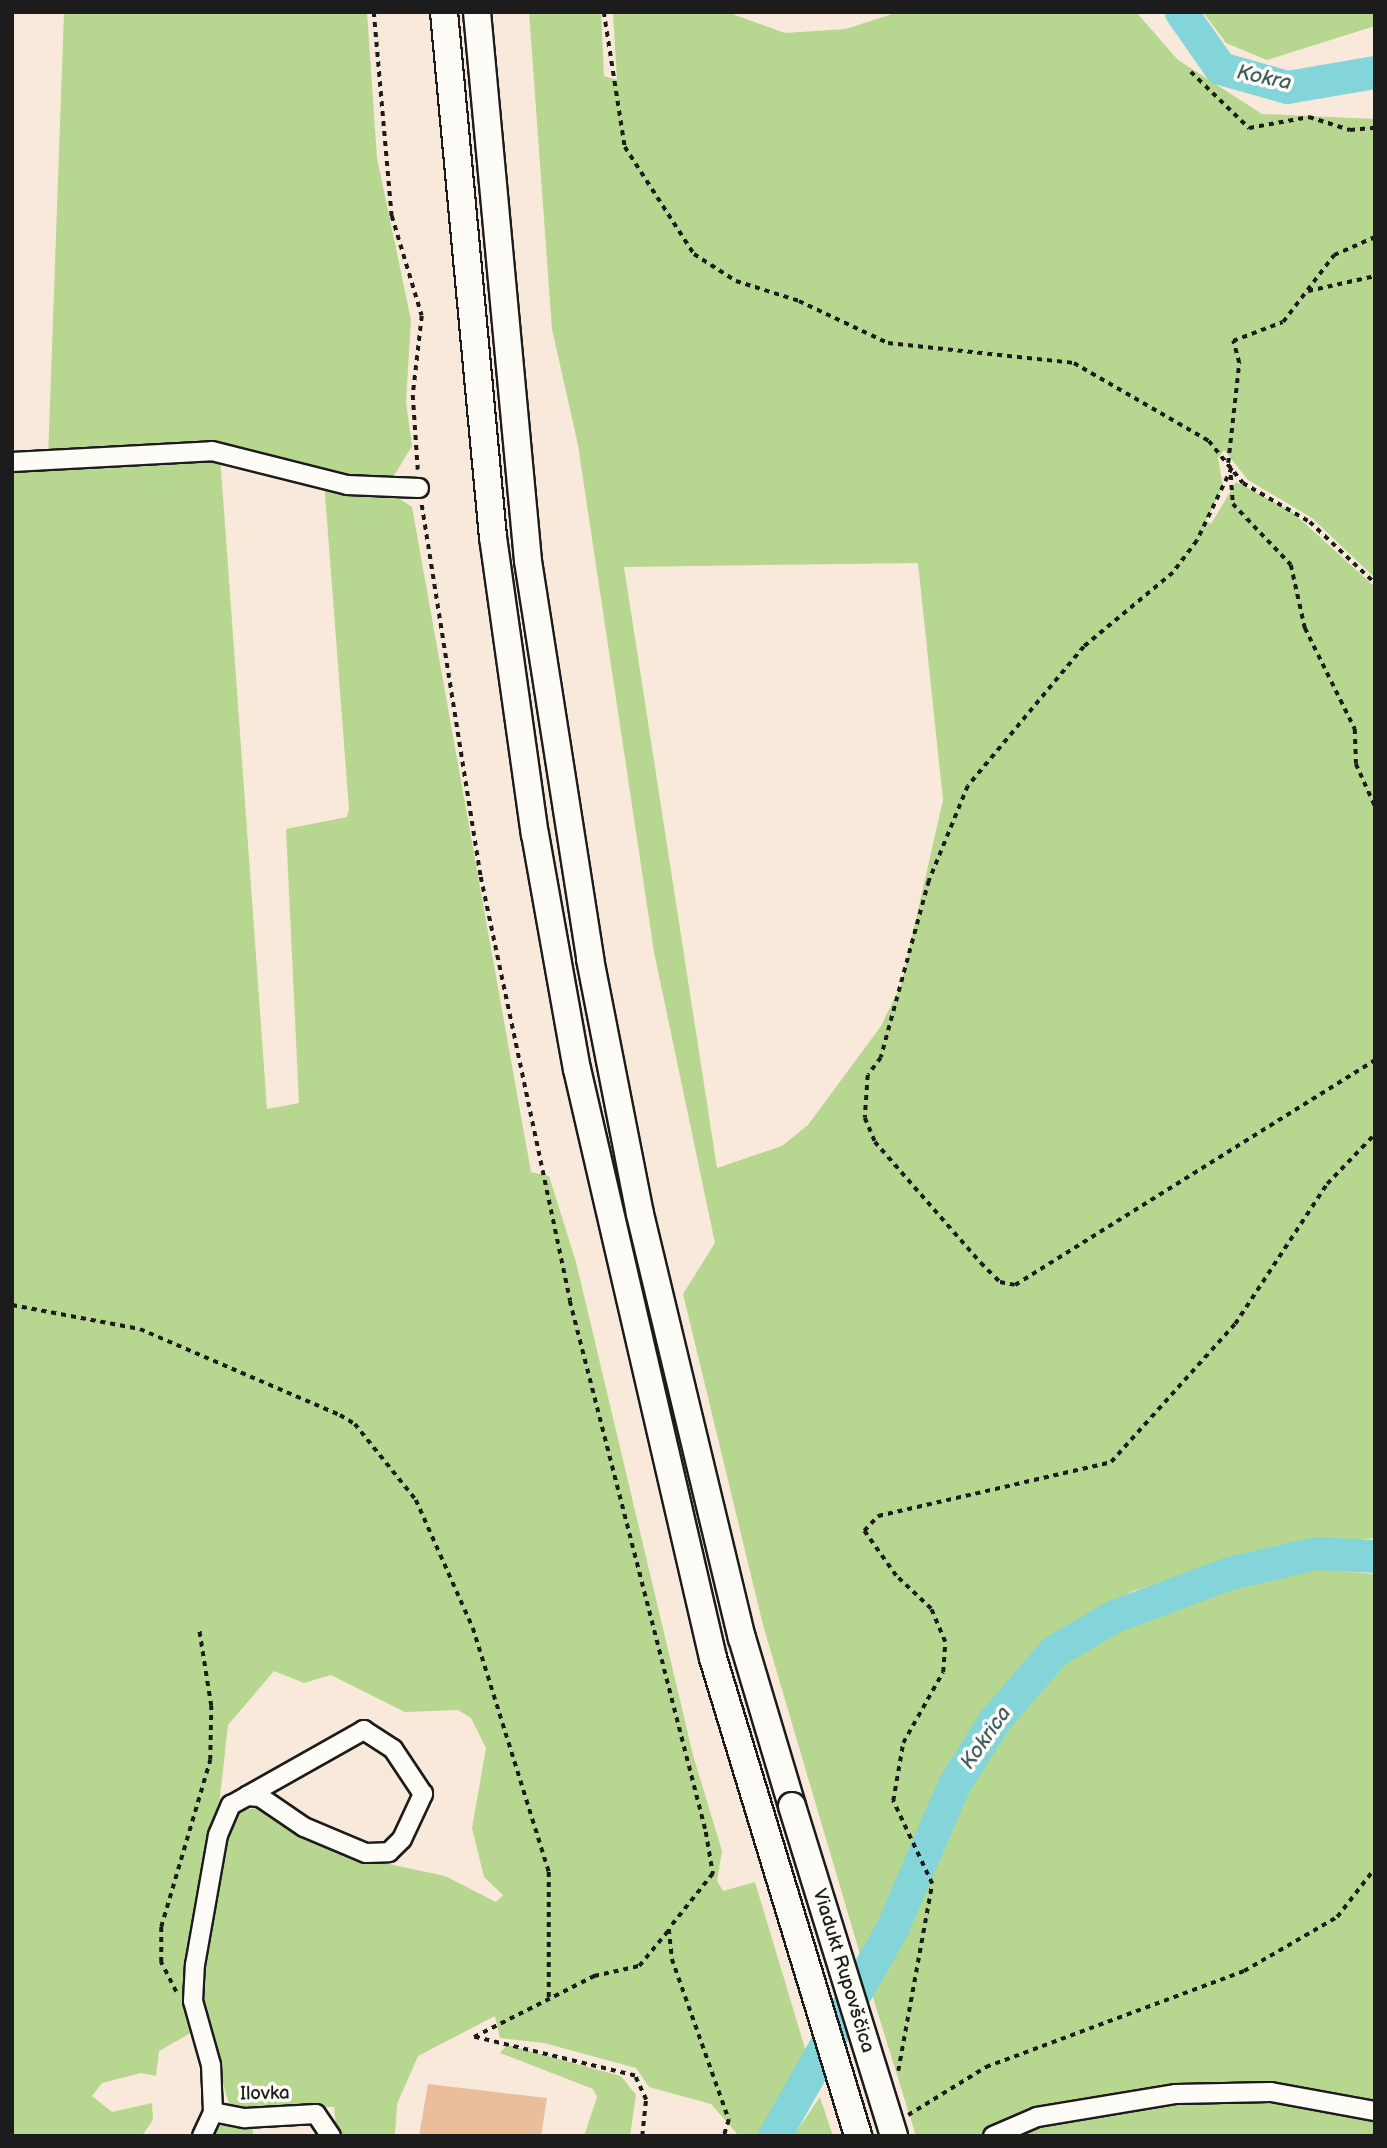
<!DOCTYPE html>
<html>
<head>
<meta charset="utf-8">
<style>
	body { margin:0 }
	#map { position:relative; width:1387px; height:2148px; overflow:hidden; background:#f8e9db; font-family:"Balsamiq Sans",sans-serif }
	div>[style] { position:absolute }
	.green>* { inset:0; background:#b7d68f }
	.river>* { height:33px; margin:-16.5px; padding:0 16.5px; transform-origin:16.5px; border-radius:16.5px; background:#83d5d9 }
	.building>* { inset:0; background:#ebbe9b }
	.path>* { height:3.5px; margin-top:-1.75px; transform-origin:0; background:repeating-linear-gradient(90deg,#1c1c1c 0 5px,transparent 0 10px) }
	.roads { filter:drop-shadow(2px 0 #1c1c1c) drop-shadow(-2px 0 #1c1c1c) drop-shadow(0 2px #1c1c1c) drop-shadow(0 -2px #1c1c1c) }
	.minor>* { height:18px; margin:-9px; padding:0 9px; transform-origin:9px; border-radius:9px; background:#fdfcf7 }
	.highway>* { height:26px; margin:-13px; padding:0 13px; transform-origin:13px; border-radius:13px; background:#fdfcf7 }
	.bridges { filter:drop-shadow(2px 0 #1c1c1c) drop-shadow(-2px 0 #1c1c1c) drop-shadow(0 2px #1c1c1c) drop-shadow(0 -2px #1c1c1c) }
	.highway-bridge>* { height:26px; margin:-13px; padding:0 13px; transform-origin:13px; border-radius:13px; background:#fdfcf7 }
	span { translate:-50% -50%; white-space:nowrap; text-align:center; line-height:1.15; -webkit-text-stroke:7px #fdfcf7; paint-order:stroke }
	.street-label { font-size:19px; color:#1c1c1c }
	.water-label { font-size:21px; color:#405d5e; font-style:italic }
	.frame { position:absolute; inset:0; border:14px solid #1c1c1c; pointer-events:none }
</style>
</head>
<body>
<div id="map">
	<div class="green">
		<div style="clip-path:polygon(64px 12px,367px 12px,377px 158px,411px 320px,406px 402px,412px 446px,392px 479px,366px 484px,260px 455px,48px 459px)"></div>
		<div style="clip-path:polygon(evenodd,529px 12px,601px 12px,604px 76px,617px 80px,613px 12px,727px 12px,785px 33px,846px 29px,898px 12px,1136px 12px,1178px 60px,1262px 114px,1375px 119px,1375px 578px,1312px 518px,1248px 480px,1224px 450px,1218px 458px,1223px 486px,1206px 521px,1211px 524px,1236px 482px,1291px 511px,1375px 587px,1375px 1538px,1266px 1549px,1133px 1591px,1090px 1613px,1048px 1649px,972px 1743px,862px 1961px,763px 1625px,683px 1294px,715px 1243px,654px 952px,578px 445px,552px 329px,529px 12px,918px 563px,943px 800px,901px 985px,881px 1026px,808px 1125px,782px 1146px,717px 1168px,624px 567px,918px 563px)"></div>
		<div style="clip-path:polygon(1203px 12px,1375px 12px,1375px 26px,1267px 60px,1226px 43px)"></div>
		<div style="clip-path:polygon(220px 455px,267px 1109px,299px 1103px,286px 829px,347px 817px,349px 809px,324px 481px,391px 493px,412px 507px,531px 1172px,549px 1176px,576px 1262px,693px 1755px,722px 1851px,717px 1881px,723px 1891px,755px 1882px,807px 2055px,758px 2136px,739px 2136px,711px 2104px,649px 2087px,636px 2068px,544px 2043px,500px 2038px,495px 2016px,418px 2056px,397px 2104px,395px 2136px,337px 2136px,334px 2107px,230px 2107px,198px 2002px,225px 1829px,239px 1811px,261px 1807px,347px 1855px,445px 1876px,496px 1902px,503px 1895px,484px 1877px,472px 1828px,486px 1748px,471px 1718px,458px 1710px,405px 1712px,331px 1675px,304px 1683px,274px 1671px,228px 1725px,194px 2031px,159px 2051px,156px 2076px,141px 2073px,102px 2083px,92px 2096px,112px 2112px,152px 2103px,153px 2120px,142px 2136px,12px 2136px,12px 465px)"></div>
		<div style="clip-path:polygon(1313px 1569px,1375px 1574px,1375px 2102px,1275px 2084px,1213px 2084px,1053px 2106px,977px 2136px,916px 2136px,870px 1988px,921px 1881px,931px 1843px,1000px 1725px,1057px 1657px,1076px 1644px,1233px 1580px)"></div>
		<div style="clip-path:polygon(507px 2045px,621px 2076px,636px 2095px,630px 2136px,584px 2136px,597px 2097px,593px 2089px,500px 2053px)"></div>
		<div style="clip-path:polygon(820px 2097px,833px 2136px,793px 2136px,798px 2129px)"></div>
		<div style="clip-path:polygon(1207px 2100px,1345px 2108px,1375px 2122px,1375px 2136px,1013px 2136px,1050px 2122px)"></div>
		<div style="clip-path:polygon(227px 2120px,250px 2122px,254px 2136px,206px 2136px)"></div>
	</div>
	<div class="river">
		<div style="left:1181px;top:12px;width:68px;rotate:55.1deg"></div>
		<div style="left:1220px;top:68px;width:70px;rotate:15.8deg"></div>
		<div style="left:1287px;top:87px;width:89px;rotate:-9.7deg"></div>
		<div style="left:774px;top:2136px;width:239px;rotate:-60.4deg"></div>
		<div style="left:892px;top:1928px;width:157px;rotate:-66.7deg"></div>
		<div style="left:954px;top:1784px;width:75px;rotate:-57.6deg"></div>
		<div style="left:994px;top:1721px;width:92px;rotate:-49.4deg"></div>
		<div style="left:1054px;top:1651px;width:69px;rotate:-30.3deg"></div>
		<div style="left:1114px;top:1616px;width:123px;rotate:-20.5deg"></div>
		<div style="left:1229px;top:1573px;width:89px;rotate:-12.9deg"></div>
		<div style="left:1316px;top:1553px;width:59px;rotate:2.9deg"></div>
	</div>
	<div class="building">
		<div style="clip-path:polygon(428px 2084px,547px 2098px,541px 2136px,419px 2136px)"></div>
	</div>
	<div class="path">
		<div style="left:374px;top:12px;width:205px;rotate:85deg"></div>
		<div style="left:392px;top:216px;width:104px;rotate:73.3deg"></div>
		<div style="left:422px;top:316px;width:80px;rotate:96.5deg"></div>
		<div style="left:413px;top:395px;width:75px;rotate:86.2deg"></div>
		<div style="left:604px;top:12px;width:137px;rotate:81.2deg"></div>
		<div style="left:625px;top:147px;width:127px;rotate:57.2deg"></div>
		<div style="left:694px;top:254px;width:50px;rotate:32.7deg"></div>
		<div style="left:736px;top:281px;width:66px;rotate:17.6deg"></div>
		<div style="left:799px;top:301px;width:98px;rotate:25.3deg"></div>
		<div style="left:888px;top:343px;width:187px;rotate:6.1deg"></div>
		<div style="left:1074px;top:363px;width:156px;rotate:30deg"></div>
		<div style="left:1209px;top:441px;width:54px;rotate:51deg"></div>
		<div style="left:1243px;top:483px;width:78px;rotate:30.2deg"></div>
		<div style="left:1310px;top:522px;width:89px;rotate:43.2deg"></div>
		<div style="left:1191px;top:72px;width:81px;rotate:44deg"></div>
		<div style="left:1249px;top:128px;width:61px;rotate:-10.4deg"></div>
		<div style="left:1309px;top:117px;width:43px;rotate:17.6deg"></div>
		<div style="left:1350px;top:130px;width:25px;rotate:-5deg"></div>
		<div style="left:1308px;top:291px;width:69px;rotate:-12.6deg"></div>
		<div style="left:1228px;top:463px;width:101px;rotate:-83.7deg"></div>
		<div style="left:1239px;top:363px;width:23px;rotate:-105deg"></div>
		<div style="left:1233px;top:341px;width:53px;rotate:-20.8deg"></div>
		<div style="left:1283px;top:322px;width:84px;rotate:-52.7deg"></div>
		<div style="left:1334px;top:255px;width:45px;rotate:-23.7deg"></div>
		<div style="left:1232px;top:468px;width:81px;rotate:115.6deg"></div>
		<div style="left:1197px;top:541px;width:40px;rotate:127deg"></div>
		<div style="left:1173px;top:573px;width:116px;rotate:140.3deg"></div>
		<div style="left:1084px;top:647px;width:181px;rotate:129.8deg"></div>
		<div style="left:968px;top:786px;width:103px;rotate:112.3deg"></div>
		<div style="left:929px;top:881px;width:183px;rotate:105.2deg"></div>
		<div style="left:881px;top:1058px;width:21px;rotate:127deg"></div>
		<div style="left:868px;top:1075px;width:43px;rotate:94deg"></div>
		<div style="left:865px;top:1118px;width:26px;rotate:67deg"></div>
		<div style="left:875px;top:1142px;width:161px;rotate:48.8deg"></div>
		<div style="left:981px;top:1263px;width:27px;rotate:45deg"></div>
		<div style="left:1000px;top:1282px;width:15px;rotate:11deg"></div>
		<div style="left:1015px;top:1285px;width:425px;rotate:-32deg"></div>
		<div style="left:1231px;top:475px;width:29px;rotate:86deg"></div>
		<div style="left:1233px;top:504px;width:84px;rotate:46.4deg"></div>
		<div style="left:1291px;top:565px;width:65px;rotate:77.5deg"></div>
		<div style="left:1305px;top:628px;width:113px;rotate:63.7deg"></div>
		<div style="left:1355px;top:729px;width:35px;rotate:88deg"></div>
		<div style="left:1356px;top:764px;width:46px;rotate:65.7deg"></div>
		<div style="left:422px;top:505px;width:377px;rotate:81deg"></div>
		<div style="left:481px;top:877px;width:433px;rotate:78.1deg"></div>
		<div style="left:570px;top:1301px;width:548px;rotate:75.63deg"></div>
		<div style="left:706px;top:1832px;width:43px;rotate:80.5deg"></div>
		<div style="left:713px;top:1874px;width:70px;rotate:128.7deg"></div>
		<div style="left:669px;top:1929px;width:30px;rotate:84deg"></div>
		<div style="left:672px;top:1959px;width:171px;rotate:70.5deg"></div>
		<div style="left:729px;top:2120px;width:17px;rotate:107deg"></div>
		<div style="left:12px;top:1305px;width:130px;rotate:10.6deg"></div>
		<div style="left:140px;top:1329px;width:218px;rotate:23.3deg"></div>
		<div style="left:340px;top:1415px;width:17px;rotate:31deg"></div>
		<div style="left:355px;top:1424px;width:97px;rotate:51.2deg"></div>
		<div style="left:416px;top:1500px;width:140px;rotate:66deg"></div>
		<div style="left:473px;top:1628px;width:256px;rotate:72.7deg"></div>
		<div style="left:549px;top:1872px;width:126px;rotate:90deg"></div>
		<div style="left:176px;top:1992px;width:34px;rotate:-117deg"></div>
		<div style="left:161px;top:1962px;width:35px;rotate:-90deg"></div>
		<div style="left:161px;top:1927px;width:174px;rotate:-73.6deg"></div>
		<div style="left:210px;top:1760px;width:54px;rotate:-88.9deg"></div>
		<div style="left:211px;top:1706px;width:77px;rotate:-99deg"></div>
		<div style="left:898px;top:2071px;width:190px;rotate:-79.7deg"></div>
		<div style="left:932px;top:1884px;width:92px;rotate:-115.2deg"></div>
		<div style="left:893px;top:1801px;width:59px;rotate:-80.2deg"></div>
		<div style="left:903px;top:1743px;width:81px;rotate:-60.6deg"></div>
		<div style="left:943px;top:1672px;width:30px;rotate:-86deg"></div>
		<div style="left:945px;top:1642px;width:36px;rotate:-113deg"></div>
		<div style="left:931px;top:1609px;width:48px;rotate:-136.7deg"></div>
		<div style="left:896px;top:1576px;width:55px;rotate:-125.4deg"></div>
		<div style="left:864px;top:1531px;width:21px;rotate:-47deg"></div>
		<div style="left:878px;top:1516px;width:239px;rotate:-13deg"></div>
		<div style="left:1111px;top:1462px;width:186px;rotate:-48.1deg"></div>
		<div style="left:1235px;top:1324px;width:168px;rotate:-56.7deg"></div>
		<div style="left:1327px;top:1184px;width:69px;rotate:-46.2deg"></div>
		<div style="left:908px;top:2115px;width:92px;rotate:-31.6deg"></div>
		<div style="left:986px;top:2067px;width:275px;rotate:-20.4deg"></div>
		<div style="left:1244px;top:1971px;width:108px;rotate:-30.1deg"></div>
		<div style="left:1337px;top:1917px;width:62px;rotate:-52.2deg"></div>
		<div style="left:642px;top:2136px;width:36px;rotate:-84deg"></div>
		<div style="left:646px;top:2100px;width:26px;rotate:-115deg"></div>
		<div style="left:635px;top:2076px;width:166px;rotate:-166.4deg"></div>
		<div style="left:474px;top:2037px;width:135px;rotate:-26.9deg"></div>
		<div style="left:594px;top:1976px;width:46px;rotate:-12.5deg"></div>
		<div style="left:639px;top:1966px;width:45px;rotate:-50.4deg"></div>
	</div>
	<div class="roads">
		<div class="minor">
			<div style="left:12px;top:462px;width:200px;rotate:-3.1deg"></div>
			<div style="left:212px;top:451px;width:139px;rotate:14.1deg"></div>
			<div style="left:347px;top:485px;width:72px;rotate:2.4deg"></div>
			<div style="left:213px;top:2112px;width:47px;rotate:-92.4deg"></div>
			<div style="left:211px;top:2065px;width:66px;rotate:-105.7deg"></div>
			<div style="left:193px;top:2001px;width:36px;rotate:-87deg"></div>
			<div style="left:195px;top:1965px;width:132px;rotate:-80deg"></div>
			<div style="left:218px;top:1835px;width:33px;rotate:-67deg"></div>
			<div style="left:231px;top:1805px;width:18px;rotate:-29deg"></div>
			<div style="left:247px;top:1796px;width:13px;rotate:4deg"></div>
			<div style="left:260px;top:1797px;width:53px;rotate:34.3deg"></div>
			<div style="left:304px;top:1827px;width:67px;rotate:22.8deg"></div>
			<div style="left:366px;top:1853px;width:23px;rotate:-2deg"></div>
			<div style="left:389px;top:1852px;width:18px;rotate:-45deg"></div>
			<div style="left:402px;top:1839px;width:50px;rotate:-65deg"></div>
			<div style="left:423px;top:1794px;width:54px;rotate:-123.7deg"></div>
			<div style="left:393px;top:1749px;width:35px;rotate:-147deg"></div>
			<div style="left:364px;top:1730px;width:134px;rotate:150.6deg"></div>
			<div style="left:202px;top:2136px;width:26px;rotate:-65deg"></div>
			<div style="left:213px;top:2112px;width:33px;rotate:11deg"></div>
			<div style="left:245px;top:2118px;width:71px;rotate:-3.2deg"></div>
			<div style="left:316px;top:2114px;width:27px;rotate:56deg"></div>
			<div style="left:993px;top:2136px;width:48px;rotate:-23.4deg"></div>
			<div style="left:1037px;top:2117px;width:141px;rotate:-9.4deg"></div>
			<div style="left:1176px;top:2094px;width:95px;rotate:-1.2deg"></div>
			<div style="left:1271px;top:2092px;width:106px;rotate:10.4deg"></div>
		</div>
		<div class="highway">
			<div style="left:444px;top:12px;width:527px;rotate:84.67deg"></div>
			<div style="left:493px;top:537px;width:300px;rotate:82deg"></div>
			<div style="left:535px;top:834px;width:239px;rotate:79.9deg"></div>
			<div style="left:577px;top:1069px;width:604px;rotate:77deg"></div>
			<div style="left:713px;top:1658px;width:500px;rotate:73.1deg"></div>
			<div style="left:477px;top:12px;width:551px;rotate:84.69deg"></div>
			<div style="left:528px;top:561px;width:403px;rotate:81.1deg"></div>
			<div style="left:590px;top:959px;width:260px;rotate:78.9deg"></div>
			<div style="left:640px;top:1214px;width:436px;rotate:76.5deg"></div>
			<div style="left:742px;top:1638px;width:175px;rotate:73.4deg"></div>
		</div>
	</div>
	<div class="bridges">
		<div class="highway-bridge">
			<div style="left:792px;top:1806px;width:345px;rotate:72.8deg"></div>
		</div>
	</div>
	<div class="street-label">
		<span style="left:843px;top:1971px;rotate:73deg">Viadukt Rupovščica</span>
		<span style="left:265px;top:2094px;rotate:-1deg">Ilovka</span>
	</div>
	<div class="water-label">
		<span style="left:1264px;top:78px;rotate:12deg">Kokra</span>
		<span style="left:986px;top:1738px;rotate:-55deg">Kokrica</span>
	</div>
	<div class="frame"></div>
</div>
</body>
</html>
